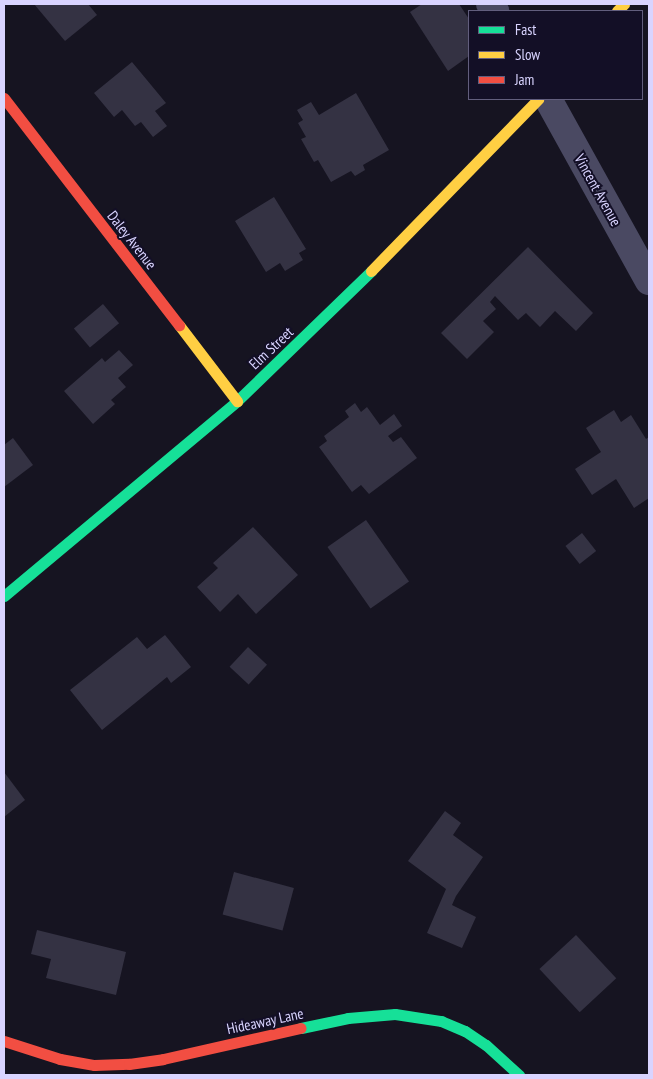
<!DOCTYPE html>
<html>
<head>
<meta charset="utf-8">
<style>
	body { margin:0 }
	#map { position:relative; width:653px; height:1079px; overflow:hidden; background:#161421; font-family:"PT Sans Narrow",sans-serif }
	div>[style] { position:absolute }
	.building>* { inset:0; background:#343243; transform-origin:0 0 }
	.street>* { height:28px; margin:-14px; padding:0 14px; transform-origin:14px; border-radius:14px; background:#4a4962 }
	.fast>* { height:11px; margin:-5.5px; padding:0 5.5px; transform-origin:5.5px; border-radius:5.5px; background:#16e098 }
	.slow>* { height:11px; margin:-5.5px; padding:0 5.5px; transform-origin:5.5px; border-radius:5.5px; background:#ffcf43 }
	.jam>* { height:11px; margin:-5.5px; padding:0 5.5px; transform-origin:5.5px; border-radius:5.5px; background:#f24e42 }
	span { translate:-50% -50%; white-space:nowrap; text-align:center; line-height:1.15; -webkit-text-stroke:4px #130f26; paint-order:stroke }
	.street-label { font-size:15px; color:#d9d4ff }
	.frame { position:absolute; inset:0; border:5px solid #d9d4ff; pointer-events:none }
	.legend { position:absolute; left:468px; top:10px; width:175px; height:90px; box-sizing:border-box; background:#130f26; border:1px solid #625e7d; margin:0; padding:6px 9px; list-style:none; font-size:15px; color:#d9d4ff }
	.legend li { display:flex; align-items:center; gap:10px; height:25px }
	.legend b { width:25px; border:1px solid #625e7d }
</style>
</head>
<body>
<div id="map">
	<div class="building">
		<div style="clip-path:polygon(34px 4px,88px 4px,97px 15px,65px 41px)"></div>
		<div style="clip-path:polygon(422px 4px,459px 4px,469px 19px,469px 56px,448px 71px,410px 12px)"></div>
		<div style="clip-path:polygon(132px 62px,166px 103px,155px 111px,167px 126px,153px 137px,141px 122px,135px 126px,122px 110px,114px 117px,94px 93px)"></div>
		<div style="clip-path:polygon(356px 93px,389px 150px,363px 165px,365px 170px,355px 176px,351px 171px,331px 182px,318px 160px,314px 162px,301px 139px,306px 137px,298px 123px,303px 120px,297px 110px,311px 102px,319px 115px)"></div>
		<div style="clip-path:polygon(274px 197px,306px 249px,299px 253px,303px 260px,285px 271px,280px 263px,266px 272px,235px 221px)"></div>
		<div style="clip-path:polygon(528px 247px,593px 313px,576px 331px,555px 311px,540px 327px,526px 313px,518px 320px,495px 296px,490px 302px,496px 309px,483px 321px,494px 332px,467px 359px,441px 333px)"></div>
		<div style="left:103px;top:304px;width:25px;height:38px;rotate:50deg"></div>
		<div style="clip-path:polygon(119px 350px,133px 365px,118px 378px,126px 387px,111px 400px,115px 404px,93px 424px,64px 391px,102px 358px,105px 362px)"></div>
		<div style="clip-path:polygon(355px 403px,361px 412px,367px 407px,380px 425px,394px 414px,402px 426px,388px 436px,393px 442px,401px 437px,417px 458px,369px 494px,361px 485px,352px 492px,319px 447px,327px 441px,324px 436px,349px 417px,345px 411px)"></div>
		<div style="clip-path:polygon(614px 410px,621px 422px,631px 415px,646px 439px,649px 437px,649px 498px,634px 508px,616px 479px,592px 495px,575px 469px,601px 452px,586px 428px)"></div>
		<div style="clip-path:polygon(13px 438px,33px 465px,4px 487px,4px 445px)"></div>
		<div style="left:366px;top:520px;width:75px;height:47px;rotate:55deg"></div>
		<div style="clip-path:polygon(253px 527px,298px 575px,256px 614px,238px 594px,220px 612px,197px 587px,218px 568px,213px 563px)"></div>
		<div style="left:582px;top:533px;width:23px;height:21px;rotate:52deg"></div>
		<div style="clip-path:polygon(165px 635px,191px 667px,171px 683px,167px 677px,102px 730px,70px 690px,137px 637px,147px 649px)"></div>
		<div style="left:248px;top:647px;width:26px;height:27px;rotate:43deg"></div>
		<div style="clip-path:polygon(4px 772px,25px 800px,4px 817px)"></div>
		<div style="clip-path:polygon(445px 811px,461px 823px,453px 835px,483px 857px,456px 896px,452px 905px,476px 917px,462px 948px,427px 933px,446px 889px,408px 861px)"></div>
		<div style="left:234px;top:872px;width:62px;height:44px;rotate:15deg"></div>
		<div style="clip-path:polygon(37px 930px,126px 952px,116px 995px,46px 978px,51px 959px,31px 954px)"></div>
		<div style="left:576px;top:935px;width:59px;height:50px;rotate:47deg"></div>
	</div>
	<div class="street">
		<div style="left:490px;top:4px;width:9px;rotate:54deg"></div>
		<div style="left:548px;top:99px;width:208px;rotate:61deg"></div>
	</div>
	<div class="fast">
		<div style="left:4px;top:596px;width:304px;rotate:-39.9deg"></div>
		<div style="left:237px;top:401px;width:187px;rotate:-44.1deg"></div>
		<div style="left:301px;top:1028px;width:48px;rotate:-12deg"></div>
		<div style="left:348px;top:1018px;width:47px;rotate:-4.9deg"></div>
		<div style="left:395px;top:1014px;width:47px;rotate:8.7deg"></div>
		<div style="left:441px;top:1021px;width:26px;rotate:23deg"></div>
		<div style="left:465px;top:1031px;width:25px;rotate:34deg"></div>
		<div style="left:486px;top:1045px;width:45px;rotate:42.3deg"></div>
	</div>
	<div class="slow">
		<div style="left:617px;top:11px;width:10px;rotate:-45deg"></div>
		<div style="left:371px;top:271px;width:240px;rotate:-45.8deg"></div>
		<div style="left:179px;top:325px;width:96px;rotate:52.7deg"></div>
	</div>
	<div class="jam">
		<div style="left:4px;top:98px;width:287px;rotate:52.4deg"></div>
		<div style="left:4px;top:1041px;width:59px;rotate:17.8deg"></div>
		<div style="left:60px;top:1059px;width:35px;rotate:10deg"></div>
		<div style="left:94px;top:1065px;width:35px;rotate:-2deg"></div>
		<div style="left:129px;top:1064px;width:34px;rotate:-8deg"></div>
		<div style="left:163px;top:1059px;width:141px;rotate:-12.7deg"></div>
	</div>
	<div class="street-label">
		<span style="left:598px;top:190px;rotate:61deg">Vincent Avenue</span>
		<span style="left:132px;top:240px;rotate:52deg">Daley Avenue</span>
		<span style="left:271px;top:348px;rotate:-43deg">Elm Street</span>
		<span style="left:265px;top:1021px;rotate:-12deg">Hideaway Lane</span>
	</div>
	<div class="frame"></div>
	<ul class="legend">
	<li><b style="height:6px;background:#16e098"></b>Fast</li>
	<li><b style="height:6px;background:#ffcf43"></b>Slow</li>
	<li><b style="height:6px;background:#f24e42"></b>Jam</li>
	</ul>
</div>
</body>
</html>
